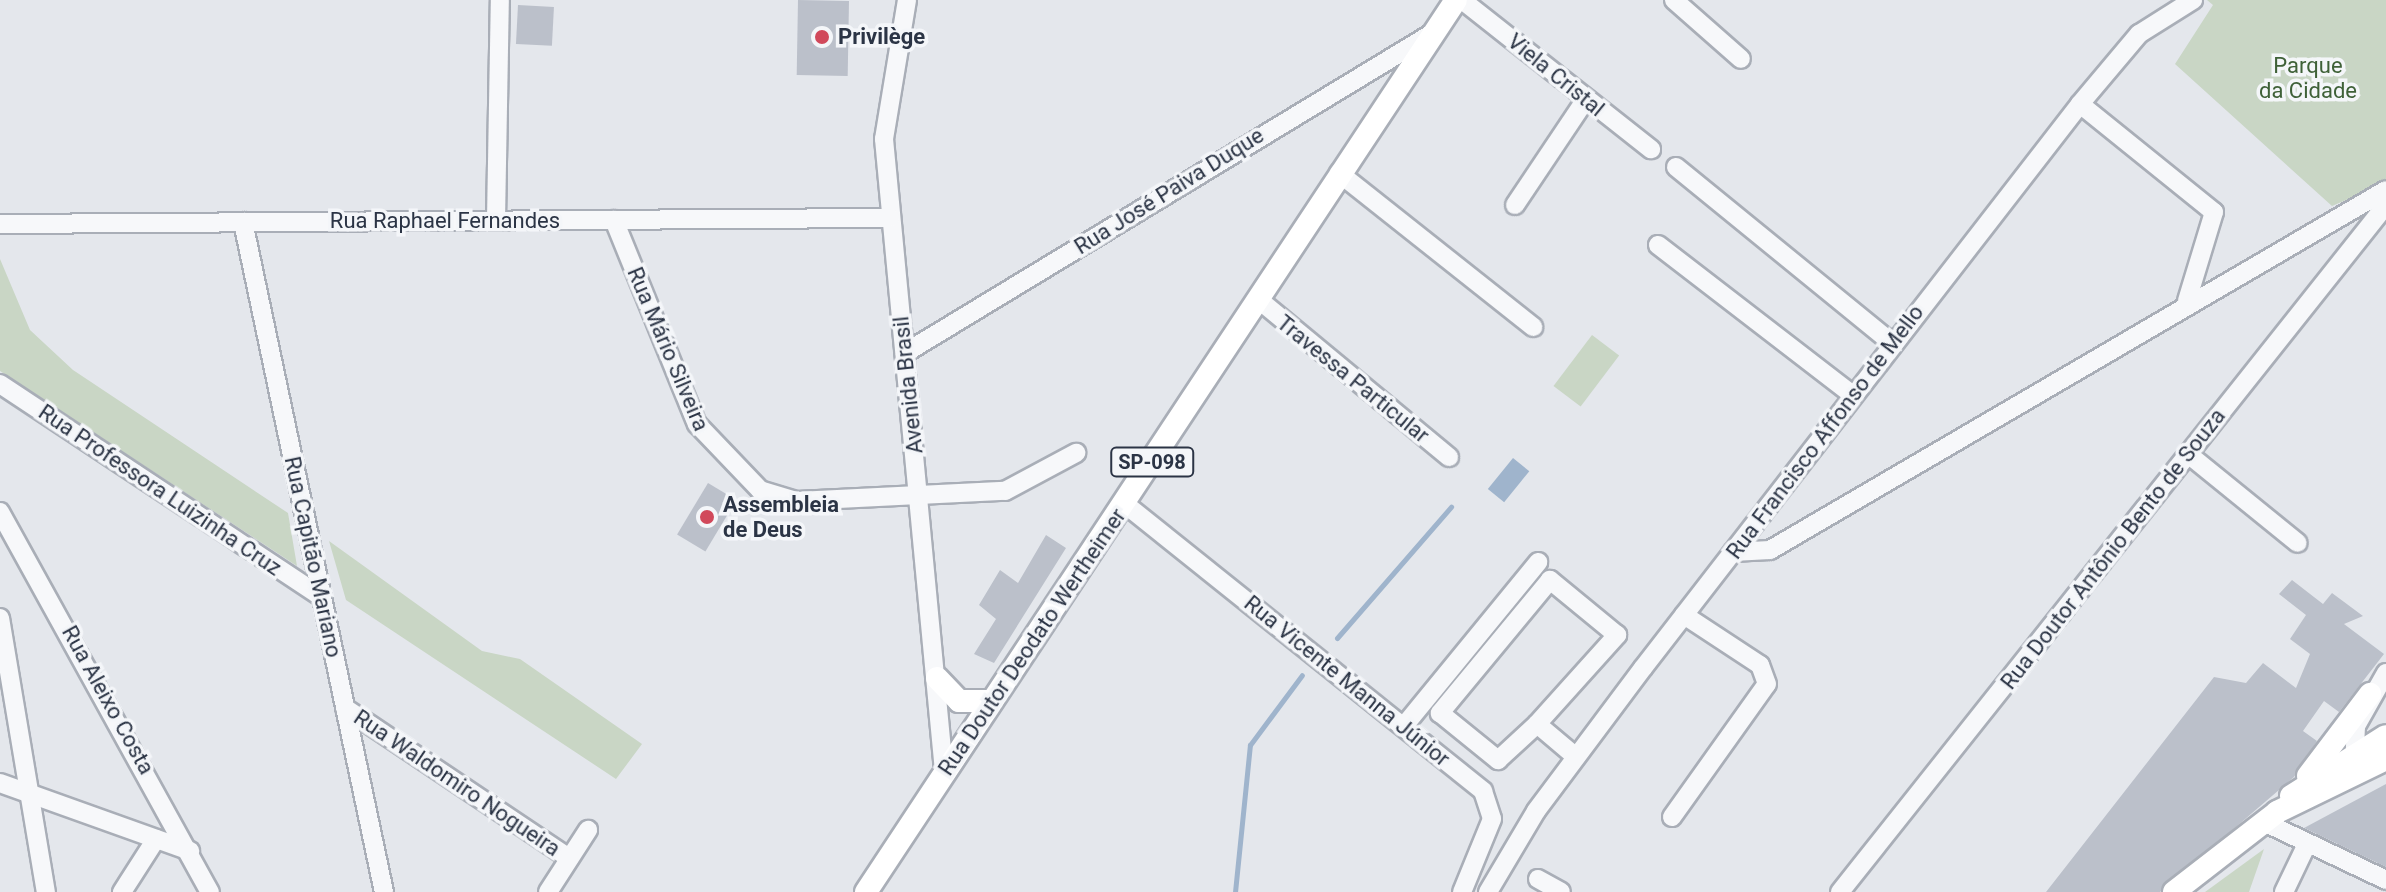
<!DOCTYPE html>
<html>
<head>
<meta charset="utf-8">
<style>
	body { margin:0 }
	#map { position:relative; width:2386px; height:892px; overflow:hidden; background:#e4e7ec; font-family:Roboto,sans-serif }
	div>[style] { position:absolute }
	.green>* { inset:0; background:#c9d6c5; transform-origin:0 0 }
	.water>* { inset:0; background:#9fb4cc; transform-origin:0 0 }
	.stream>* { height:5px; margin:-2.5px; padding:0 2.5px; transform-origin:2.5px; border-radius:2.5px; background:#9fb4cc }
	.building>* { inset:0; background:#bbc0ca; transform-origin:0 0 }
	.roads { filter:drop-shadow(2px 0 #a9aeb7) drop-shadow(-2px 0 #a9aeb7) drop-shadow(0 2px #a9aeb7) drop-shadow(0 -2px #a9aeb7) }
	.minor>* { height:18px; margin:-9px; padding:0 9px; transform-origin:9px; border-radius:9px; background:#f7f8fa }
	.major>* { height:22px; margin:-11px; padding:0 11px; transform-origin:11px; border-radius:11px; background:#fff }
	.dots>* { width:22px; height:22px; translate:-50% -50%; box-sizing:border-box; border:4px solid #f4f6f9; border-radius:50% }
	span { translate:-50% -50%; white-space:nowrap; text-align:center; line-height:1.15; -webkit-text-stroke:7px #f4f6f9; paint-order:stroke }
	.shield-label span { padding:2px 6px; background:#f4f6f9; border:2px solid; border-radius:6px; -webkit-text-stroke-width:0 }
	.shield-label { font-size:20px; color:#2b3445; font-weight:700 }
	.poi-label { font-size:22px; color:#2b3445; font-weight:700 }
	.left { translate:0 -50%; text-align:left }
	.park-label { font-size:22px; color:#3f6138 }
	.street-label { font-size:22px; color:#2b3445 }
</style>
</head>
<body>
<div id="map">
	<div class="green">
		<div style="clip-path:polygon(2207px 0,2386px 0,2386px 183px,2332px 206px,2175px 64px,2213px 5px)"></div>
		<div style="clip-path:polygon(0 259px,30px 330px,73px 370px,288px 513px,297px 566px,0 371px)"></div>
		<div style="left:1592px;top:335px;width:34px;height:64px;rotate:37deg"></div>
		<div style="clip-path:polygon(329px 541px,482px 651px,520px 659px,642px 744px,616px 779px,346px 600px)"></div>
		<div style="clip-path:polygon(2264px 849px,2249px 892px,2205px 892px)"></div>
	</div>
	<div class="water">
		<div style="left:1513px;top:458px;width:21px;height:40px;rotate:39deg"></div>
	</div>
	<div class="stream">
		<div style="left:1337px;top:638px;width:174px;rotate:-49deg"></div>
		<div style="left:1235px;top:892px;width:148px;rotate:-84.2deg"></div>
		<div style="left:1250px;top:745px;width:87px;rotate:-53.4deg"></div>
	</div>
	<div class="building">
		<div style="left:798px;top:0;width:51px;height:75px;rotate:1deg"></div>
		<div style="left:518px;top:5px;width:36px;height:39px;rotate:3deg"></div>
		<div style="left:708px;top:483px;width:33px;height:60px;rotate:31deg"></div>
		<div style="clip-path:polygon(1046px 535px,1066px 548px,994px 663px,974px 654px,996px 619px,979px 605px,1000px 570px,1018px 583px)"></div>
		<div style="clip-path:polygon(2292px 580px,2323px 604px,2332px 593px,2363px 616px,2344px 624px,2384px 654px,2339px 712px,2324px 701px,2303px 731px,2317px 741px,2294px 777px,2160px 892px,2046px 892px,2214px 677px,2246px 683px,2263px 663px,2296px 688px,2310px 654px,2290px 639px,2306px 615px,2279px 594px)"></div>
		<div style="clip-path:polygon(2386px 784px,2386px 867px,2304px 828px)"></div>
	</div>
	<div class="roads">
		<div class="minor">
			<div style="left:907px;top:0;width:141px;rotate:99.4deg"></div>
			<div style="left:884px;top:139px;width:635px;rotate:84.58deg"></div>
			<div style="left:1462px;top:0;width:241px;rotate:38.3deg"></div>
			<div style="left:1674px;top:0;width:89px;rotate:41.4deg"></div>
			<div style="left:2080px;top:104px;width:172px;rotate:38.9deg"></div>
			<div style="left:2214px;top:212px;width:93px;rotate:106.9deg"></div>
			<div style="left:1676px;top:167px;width:279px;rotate:39.2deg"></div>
			<div style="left:1339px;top:173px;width:248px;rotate:38.4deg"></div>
			<div style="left:1515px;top:205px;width:128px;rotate:-56.2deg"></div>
			<div style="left:496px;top:220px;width:220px;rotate:-89deg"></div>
			<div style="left:614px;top:220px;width:220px;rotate:67.9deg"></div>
			<div style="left:697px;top:424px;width:91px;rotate:46.3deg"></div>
			<div style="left:760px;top:490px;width:39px;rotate:17deg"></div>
			<div style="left:797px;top:501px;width:208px;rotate:-2.8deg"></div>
			<div style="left:1005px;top:491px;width:81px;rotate:-28.2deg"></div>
			<div style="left:243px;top:222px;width:685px;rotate:78.12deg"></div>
			<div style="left:0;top:224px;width:890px;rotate:-0.39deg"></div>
			<div style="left:1658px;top:245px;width:246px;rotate:37.6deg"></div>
			<div style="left:1258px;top:299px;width:248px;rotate:39.6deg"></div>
			<div style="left:905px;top:353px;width:621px;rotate:-31.23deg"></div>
			<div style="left:0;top:384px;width:384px;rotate:33.5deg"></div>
			<div style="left:2188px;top:454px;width:141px;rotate:39deg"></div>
			<div style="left:1125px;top:504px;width:459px;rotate:38.7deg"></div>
			<div style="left:1483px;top:791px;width:29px;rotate:72deg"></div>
			<div style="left:1492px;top:819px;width:79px;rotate:112.3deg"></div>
			<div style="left:0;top:512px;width:434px;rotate:61.1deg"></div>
			<div style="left:1733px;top:552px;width:37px;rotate:-3deg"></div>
			<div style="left:1770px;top:550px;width:713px;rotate:-30.3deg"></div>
			<div style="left:0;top:618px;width:278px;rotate:80.5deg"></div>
			<div style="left:345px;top:708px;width:270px;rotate:33.8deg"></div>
			<div style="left:1537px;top:724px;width:120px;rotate:-48deg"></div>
			<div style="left:1617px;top:635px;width:87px;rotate:-140.6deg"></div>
			<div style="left:1550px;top:580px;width:173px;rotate:129.6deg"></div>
			<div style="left:1440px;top:713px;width:75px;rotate:39deg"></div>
			<div style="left:1498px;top:760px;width:53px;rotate:-42.7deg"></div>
			<div style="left:1537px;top:724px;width:51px;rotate:40.2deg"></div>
			<div style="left:1404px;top:726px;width:212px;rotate:-50.7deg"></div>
			<div style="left:2354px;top:767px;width:41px;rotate:-87.2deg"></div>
			<div style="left:2356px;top:726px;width:61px;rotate:-60.5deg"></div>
			<div style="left:0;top:783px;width:202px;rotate:19.7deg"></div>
			<div style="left:1672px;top:817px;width:163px;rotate:-54.5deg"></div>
			<div style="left:1767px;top:684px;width:20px;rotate:-110deg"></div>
			<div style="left:1760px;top:665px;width:91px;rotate:-146.7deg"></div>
			<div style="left:2264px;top:822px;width:135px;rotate:25.4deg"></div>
			<div style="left:1538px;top:879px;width:26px;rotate:29deg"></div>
			<div style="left:122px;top:892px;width:63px;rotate:-57.3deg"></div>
			<div style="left:548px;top:892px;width:74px;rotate:-57.2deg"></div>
			<div style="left:1488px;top:892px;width:94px;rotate:-59.3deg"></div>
			<div style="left:1536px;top:811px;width:179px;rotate:-53.2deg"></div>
			<div style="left:1643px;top:668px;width:713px;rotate:-52.23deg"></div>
			<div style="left:2080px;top:104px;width:92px;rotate:-49.9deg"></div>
			<div style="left:2139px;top:34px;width:64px;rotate:-32.2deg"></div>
			<div style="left:1840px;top:892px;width:878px;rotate:-51.52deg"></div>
			<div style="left:2284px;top:892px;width:53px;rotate:-64.4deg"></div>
		</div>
		<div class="major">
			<div style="left:937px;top:678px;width:32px;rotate:46deg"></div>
			<div style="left:959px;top:701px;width:32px"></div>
			<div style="left:2308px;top:776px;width:103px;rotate:-52.9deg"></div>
			<div style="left:2291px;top:796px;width:112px;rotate:-32.3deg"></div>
			<div style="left:866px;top:892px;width:1069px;rotate:-56.52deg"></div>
			<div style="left:2174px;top:892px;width:130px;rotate:-37.8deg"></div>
			<div style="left:2277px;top:812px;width:121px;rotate:-25.9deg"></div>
		</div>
	</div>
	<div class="dots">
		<div style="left:822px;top:37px;background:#d1495b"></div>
		<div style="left:707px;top:517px;background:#d1495b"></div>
	</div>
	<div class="shield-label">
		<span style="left:1152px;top:462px">SP-098</span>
	</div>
	<div class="poi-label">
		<span class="left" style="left:838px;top:37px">Privilège</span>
		<span class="left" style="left:723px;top:517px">Assembleia<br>de Deus</span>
	</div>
	<div class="park-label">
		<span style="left:2308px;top:78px">Parque<br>da Cidade</span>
	</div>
	<div class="street-label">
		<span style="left:1556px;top:75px;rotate:39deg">Viela Cristal</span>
		<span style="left:1169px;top:191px;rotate:-32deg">Rua José Paiva Duque</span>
		<span style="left:445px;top:221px">Rua Raphael Fernandes</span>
		<span style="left:668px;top:349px;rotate:67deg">Rua Mário Silveira</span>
		<span style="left:1353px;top:379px;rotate:39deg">Travessa Particular</span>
		<span style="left:908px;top:385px;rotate:-96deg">Avenida Brasil</span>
		<span style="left:1825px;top:432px;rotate:-53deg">Rua Francisco Affonso de Mello</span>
		<span style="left:160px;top:490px;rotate:34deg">Rua Professora Luizinha Cruz</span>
		<span style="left:2113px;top:549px;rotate:-52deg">Rua Doutor Antônio Bento de Souza</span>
		<span style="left:313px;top:557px;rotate:78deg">Rua Capitão Mariano</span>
		<span style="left:1032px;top:642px;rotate:-56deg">Rua Doutor Deodato Wertheimer</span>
		<span style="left:1347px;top:681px;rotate:39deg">Rua Vicente Manna Júnior</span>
		<span style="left:108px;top:700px;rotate:61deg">Rua Aleixo Costa</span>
		<span style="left:457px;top:783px;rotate:34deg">Rua Waldomiro Nogueira</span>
	</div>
</div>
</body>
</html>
